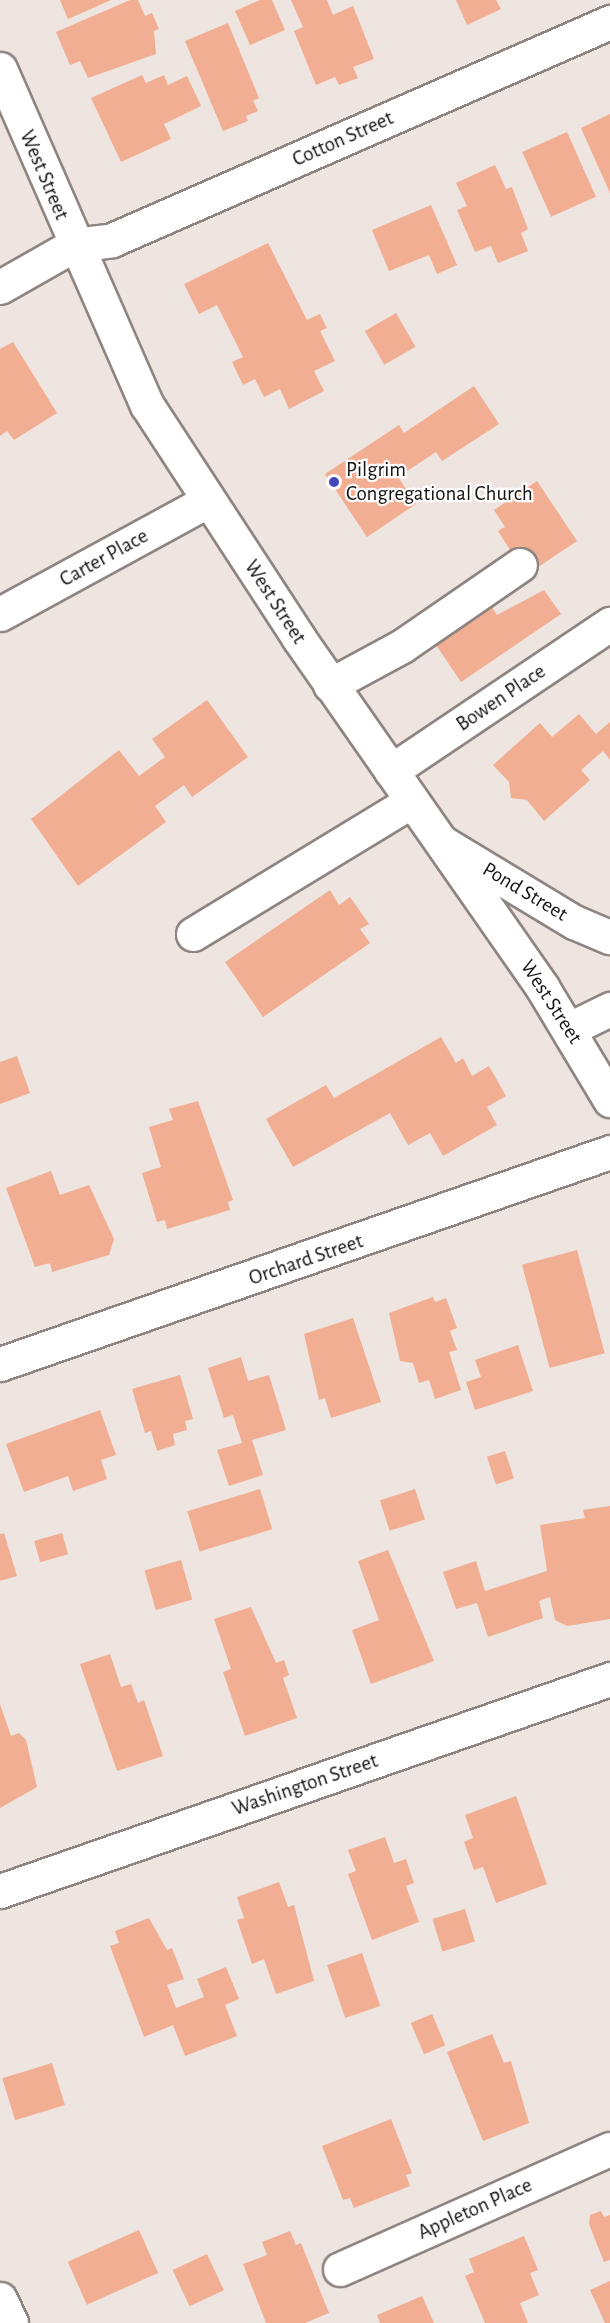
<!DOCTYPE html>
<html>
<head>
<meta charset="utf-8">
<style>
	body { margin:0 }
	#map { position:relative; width:610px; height:2323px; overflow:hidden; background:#eee4e0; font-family:"Alegreya Sans",sans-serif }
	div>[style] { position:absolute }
	.building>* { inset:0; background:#f1ae92; transform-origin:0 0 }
	.roads { filter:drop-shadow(2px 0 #8e8581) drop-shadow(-2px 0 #8e8581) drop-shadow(0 2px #8e8581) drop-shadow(0 -2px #8e8581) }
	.minor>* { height:33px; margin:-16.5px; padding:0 16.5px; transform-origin:16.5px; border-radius:16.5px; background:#fff }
	.major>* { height:33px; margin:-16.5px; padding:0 16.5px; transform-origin:16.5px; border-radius:16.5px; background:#fff }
	.dots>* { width:16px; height:16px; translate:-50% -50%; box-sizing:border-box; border:3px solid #fff; border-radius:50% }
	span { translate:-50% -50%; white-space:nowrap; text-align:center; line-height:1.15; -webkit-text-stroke:4.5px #fff; paint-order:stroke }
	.street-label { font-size:21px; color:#161211 }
	.poi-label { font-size:21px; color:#161211 }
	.left { translate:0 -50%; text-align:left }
</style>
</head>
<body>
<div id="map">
	<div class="building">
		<div style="clip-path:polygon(60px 0,111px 0,68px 19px)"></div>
		<div style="clip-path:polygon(130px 0,138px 0,145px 16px,152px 13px,159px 29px,154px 31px,156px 54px,88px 78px,80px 61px,70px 65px,56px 32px)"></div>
		<div style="clip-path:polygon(260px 0,272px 0,285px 30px,250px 45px,235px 11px)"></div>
		<div style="clip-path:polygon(291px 0,327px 0,333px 15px,353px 6px,374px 59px,353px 67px,358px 78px,339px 85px,335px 77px,316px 85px,294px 31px,303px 27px)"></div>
		<div style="clip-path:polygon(456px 0,496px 0,501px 9px,467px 25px)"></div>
		<div style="clip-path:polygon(228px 23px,259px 98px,253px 101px,258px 111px,246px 116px,248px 121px,223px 131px,185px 41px)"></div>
		<div style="clip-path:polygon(142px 75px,146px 83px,164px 75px,168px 85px,187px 76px,201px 106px,164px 124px,171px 139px,121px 162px,91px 98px)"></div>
		<div style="clip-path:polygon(610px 114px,610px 193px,581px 128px)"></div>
		<div style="left:567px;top:132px;width:71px;height:49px;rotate:66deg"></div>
		<div style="clip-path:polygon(495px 165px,506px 189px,512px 187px,528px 229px,521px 233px,528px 251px,498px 263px,491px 246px,475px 252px,457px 210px,467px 206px,456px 183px)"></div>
		<div style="clip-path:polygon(431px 205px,457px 265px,437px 274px,429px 255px,389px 271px,372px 230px)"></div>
		<div style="clip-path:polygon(268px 243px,307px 320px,320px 314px,327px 328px,320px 331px,335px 361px,314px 371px,324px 391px,289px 409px,280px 389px,264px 397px,255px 379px,243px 385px,232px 362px,243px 357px,217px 305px,199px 314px,184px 284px)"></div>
		<div style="left:396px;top:313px;width:39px;height:36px;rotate:60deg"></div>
		<div style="clip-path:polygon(13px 342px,57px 413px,14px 440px,7px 431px,0 436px,0 349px)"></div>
		<div style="clip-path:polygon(474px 386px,499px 424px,442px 461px,436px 452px,398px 477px,416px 504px,367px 537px,325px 474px,399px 425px,404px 433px)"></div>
		<div style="clip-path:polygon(537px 481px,577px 541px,535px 569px,514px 556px,498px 531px,505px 527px,494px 510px)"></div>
		<div style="clip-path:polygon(544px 590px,561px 614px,461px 682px,436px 645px,488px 601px,497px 615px)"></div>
		<div style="clip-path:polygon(207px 700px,248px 757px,192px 797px,184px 785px,155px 806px,166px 822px,78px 886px,31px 819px,119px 750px,139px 776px,165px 757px,152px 739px)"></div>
		<div style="clip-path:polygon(579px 714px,596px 734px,610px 722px,610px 760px,603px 751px,581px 770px,590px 780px,544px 821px,527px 800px,511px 798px,509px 782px,493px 765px,540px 723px,552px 737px)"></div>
		<div style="clip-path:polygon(330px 890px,339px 905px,350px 897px,369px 924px,360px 929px,370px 943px,263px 1017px,225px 962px)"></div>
		<div style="clip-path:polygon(441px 1037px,456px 1063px,463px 1058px,472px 1076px,489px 1066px,506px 1096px,487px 1107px,497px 1125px,443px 1156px,430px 1133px,408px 1145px,390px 1113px,293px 1167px,266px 1119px,326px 1085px,334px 1098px)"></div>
		<div style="clip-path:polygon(17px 1056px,30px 1093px,0 1104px,0 1062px)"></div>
		<div style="clip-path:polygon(198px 1101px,233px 1200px,228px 1202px,230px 1210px,167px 1229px,165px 1220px,157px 1222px,142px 1173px,161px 1167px,149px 1127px,173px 1120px,169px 1109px)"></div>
		<div style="clip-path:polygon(51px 1171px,60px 1195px,89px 1185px,114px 1239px,109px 1255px,52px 1272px,50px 1263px,35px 1267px,6px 1188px)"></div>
		<div style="left:577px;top:1250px;width:107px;height:57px;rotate:75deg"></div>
		<div style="clip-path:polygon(433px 1297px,435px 1302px,446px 1298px,457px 1328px,450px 1331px,457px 1350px,449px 1352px,461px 1390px,435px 1399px,429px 1380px,419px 1383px,413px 1363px,400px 1361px,389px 1313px)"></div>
		<div style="clip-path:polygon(353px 1318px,381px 1402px,331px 1418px,325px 1398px,319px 1400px,304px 1334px)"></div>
		<div style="clip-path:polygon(518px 1345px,533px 1391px,475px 1410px,466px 1382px,481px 1377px,475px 1360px)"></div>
		<div style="clip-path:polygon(241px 1357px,248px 1381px,269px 1375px,286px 1430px,252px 1440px,263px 1475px,229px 1486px,217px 1450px,242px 1443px,233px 1415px,224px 1418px,208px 1368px)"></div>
		<div style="clip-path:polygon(180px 1375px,193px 1419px,185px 1421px,187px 1430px,173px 1434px,175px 1445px,157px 1451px,151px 1431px,145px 1433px,132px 1389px)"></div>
		<div style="clip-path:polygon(100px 1410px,116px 1455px,101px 1460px,107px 1479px,73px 1491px,68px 1476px,24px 1492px,6px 1444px)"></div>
		<div style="left:505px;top:1451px;width:29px;height:19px;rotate:72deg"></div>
		<div style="left:260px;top:1489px;width:42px;height:76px;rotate:73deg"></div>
		<div style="left:415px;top:1489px;width:32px;height:37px;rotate:72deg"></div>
		<div style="clip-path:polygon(610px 1506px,610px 1619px,567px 1626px,555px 1620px,550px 1597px,539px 1601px,543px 1618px,488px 1637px,477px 1603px,456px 1609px,443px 1572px,476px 1561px,485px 1591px,547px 1571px,540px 1525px,585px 1518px,583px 1510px)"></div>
		<div style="clip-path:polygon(4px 1533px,17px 1576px,0 1581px,0 1534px)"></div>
		<div style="left:62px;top:1533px;width:22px;height:29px;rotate:74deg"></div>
		<div style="clip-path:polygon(388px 1550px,434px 1661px,371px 1684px,352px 1630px,379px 1620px,358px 1561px)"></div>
		<div style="left:181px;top:1560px;width:41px;height:38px;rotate:74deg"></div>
		<div style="clip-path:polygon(251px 1607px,276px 1663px,284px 1660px,289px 1675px,283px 1678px,297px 1718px,245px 1736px,223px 1672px,231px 1669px,214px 1619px)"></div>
		<div style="clip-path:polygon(110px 1654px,121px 1687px,131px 1684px,138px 1703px,144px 1700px,163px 1756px,117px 1771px,80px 1664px)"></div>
		<div style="clip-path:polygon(0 1704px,11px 1736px,19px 1733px,26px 1740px,37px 1787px,0 1808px)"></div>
		<div style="clip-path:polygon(516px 1796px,547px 1884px,496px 1903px,483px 1867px,474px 1870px,464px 1842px,473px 1838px,465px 1815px)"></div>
		<div style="clip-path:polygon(385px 1837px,394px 1863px,406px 1859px,414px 1883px,406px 1886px,419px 1922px,372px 1940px,348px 1874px,356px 1871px,348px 1850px)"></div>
		<div style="clip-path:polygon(279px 1882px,288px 1907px,294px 1905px,314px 1981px,276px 1994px,264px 1959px,252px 1964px,237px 1920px,244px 1918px,237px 1897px)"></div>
		<div style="left:465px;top:1909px;width:34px;height:34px;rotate:73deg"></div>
		<div style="clip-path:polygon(149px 1918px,167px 1950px,172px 1948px,184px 1979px,167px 1985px,176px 2008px,204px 1997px,197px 1979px,226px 1967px,239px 1999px,225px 2005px,237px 2036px,185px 2056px,173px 2025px,144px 2037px,110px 1946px,119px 1943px,115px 1931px)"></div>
		<div style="left:362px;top:1953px;width:56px;height:37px;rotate:71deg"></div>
		<div style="left:432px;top:2014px;width:34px;height:23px;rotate:67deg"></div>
		<div style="clip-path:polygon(492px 2034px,504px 2063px,511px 2061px,529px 2123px,483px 2141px,447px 2052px)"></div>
		<div style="left:52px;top:2063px;width:44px;height:52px;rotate:73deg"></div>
		<div style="clip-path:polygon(391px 2119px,412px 2173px,406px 2175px,410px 2186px,354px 2208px,350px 2198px,343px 2200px,322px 2146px)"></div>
		<div style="clip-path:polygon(601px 2211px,604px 2217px,610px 2215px,610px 2260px,604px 2262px,589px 2224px,590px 2215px)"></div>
		<div style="left:139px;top:2230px;width:47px;height:78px;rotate:66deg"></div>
		<div style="clip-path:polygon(290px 2231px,296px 2245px,301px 2243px,329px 2313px,305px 2323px,266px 2323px,243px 2264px,267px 2255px,262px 2242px)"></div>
		<div style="clip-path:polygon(524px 2236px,538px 2270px,530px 2273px,539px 2295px,520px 2303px,528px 2323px,485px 2323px,465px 2276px,474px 2272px,469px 2259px)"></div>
		<div style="left:207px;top:2254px;width:40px;height:38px;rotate:65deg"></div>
		<div style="clip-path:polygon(610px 2281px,610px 2323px,605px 2323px,590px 2290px)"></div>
		<div style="clip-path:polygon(422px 2296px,434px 2323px,380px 2323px,377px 2315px)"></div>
	</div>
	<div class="roads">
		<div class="minor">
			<div style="left:0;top:287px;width:85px;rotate:-29.6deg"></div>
			<div style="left:74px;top:245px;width:38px;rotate:-7deg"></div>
			<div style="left:112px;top:240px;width:544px;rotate:-23.64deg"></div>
			<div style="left:0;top:614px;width:236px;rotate:-28.6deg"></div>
			<div style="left:330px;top:685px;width:82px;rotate:-28.4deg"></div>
			<div style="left:402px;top:646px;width:143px;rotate:-34.5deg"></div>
			<div style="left:391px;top:771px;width:264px;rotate:-33.9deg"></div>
			<div style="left:443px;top:843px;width:153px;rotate:31.1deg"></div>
			<div style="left:574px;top:922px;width:39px;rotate:23deg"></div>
			<div style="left:193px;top:934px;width:256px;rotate:-31.3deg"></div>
			<div style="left:569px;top:1029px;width:46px;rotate:-26deg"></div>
			<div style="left:0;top:1364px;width:646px;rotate:-19.16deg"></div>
			<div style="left:0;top:1891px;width:646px;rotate:-19.16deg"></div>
			<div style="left:340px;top:2269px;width:295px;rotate:-24deg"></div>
			<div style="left:0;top:2299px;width:26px;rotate:65deg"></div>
		</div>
		<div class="major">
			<div style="left:0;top:69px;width:367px;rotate:66.4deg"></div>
			<div style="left:147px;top:405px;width:277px;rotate:56.9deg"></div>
			<div style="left:298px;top:637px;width:427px;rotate:55.1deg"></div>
			<div style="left:542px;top:987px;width:132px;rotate:59deg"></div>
		</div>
	</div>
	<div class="dots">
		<div style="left:334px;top:482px;background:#4547bc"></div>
	</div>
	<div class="street-label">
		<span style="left:343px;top:139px;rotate:-24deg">Cotton Street</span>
		<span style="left:44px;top:175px;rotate:67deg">West Street</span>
		<span style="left:104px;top:558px;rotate:-29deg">Carter Place</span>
		<span style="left:275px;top:602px;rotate:57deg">West Street</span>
		<span style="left:501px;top:698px;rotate:-34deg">Bowen Place</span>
		<span style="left:525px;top:892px;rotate:31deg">Pond Street</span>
		<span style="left:551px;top:1002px;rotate:57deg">West Street</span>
		<span style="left:306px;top:1260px;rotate:-19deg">Orchard Street</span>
		<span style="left:305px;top:1785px;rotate:-19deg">Washington Street</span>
		<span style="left:475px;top:2209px;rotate:-24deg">Appleton Place</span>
	</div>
	<div class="poi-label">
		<span class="left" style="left:346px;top:482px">Pilgrim<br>Congregational Church</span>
	</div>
</div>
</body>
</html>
